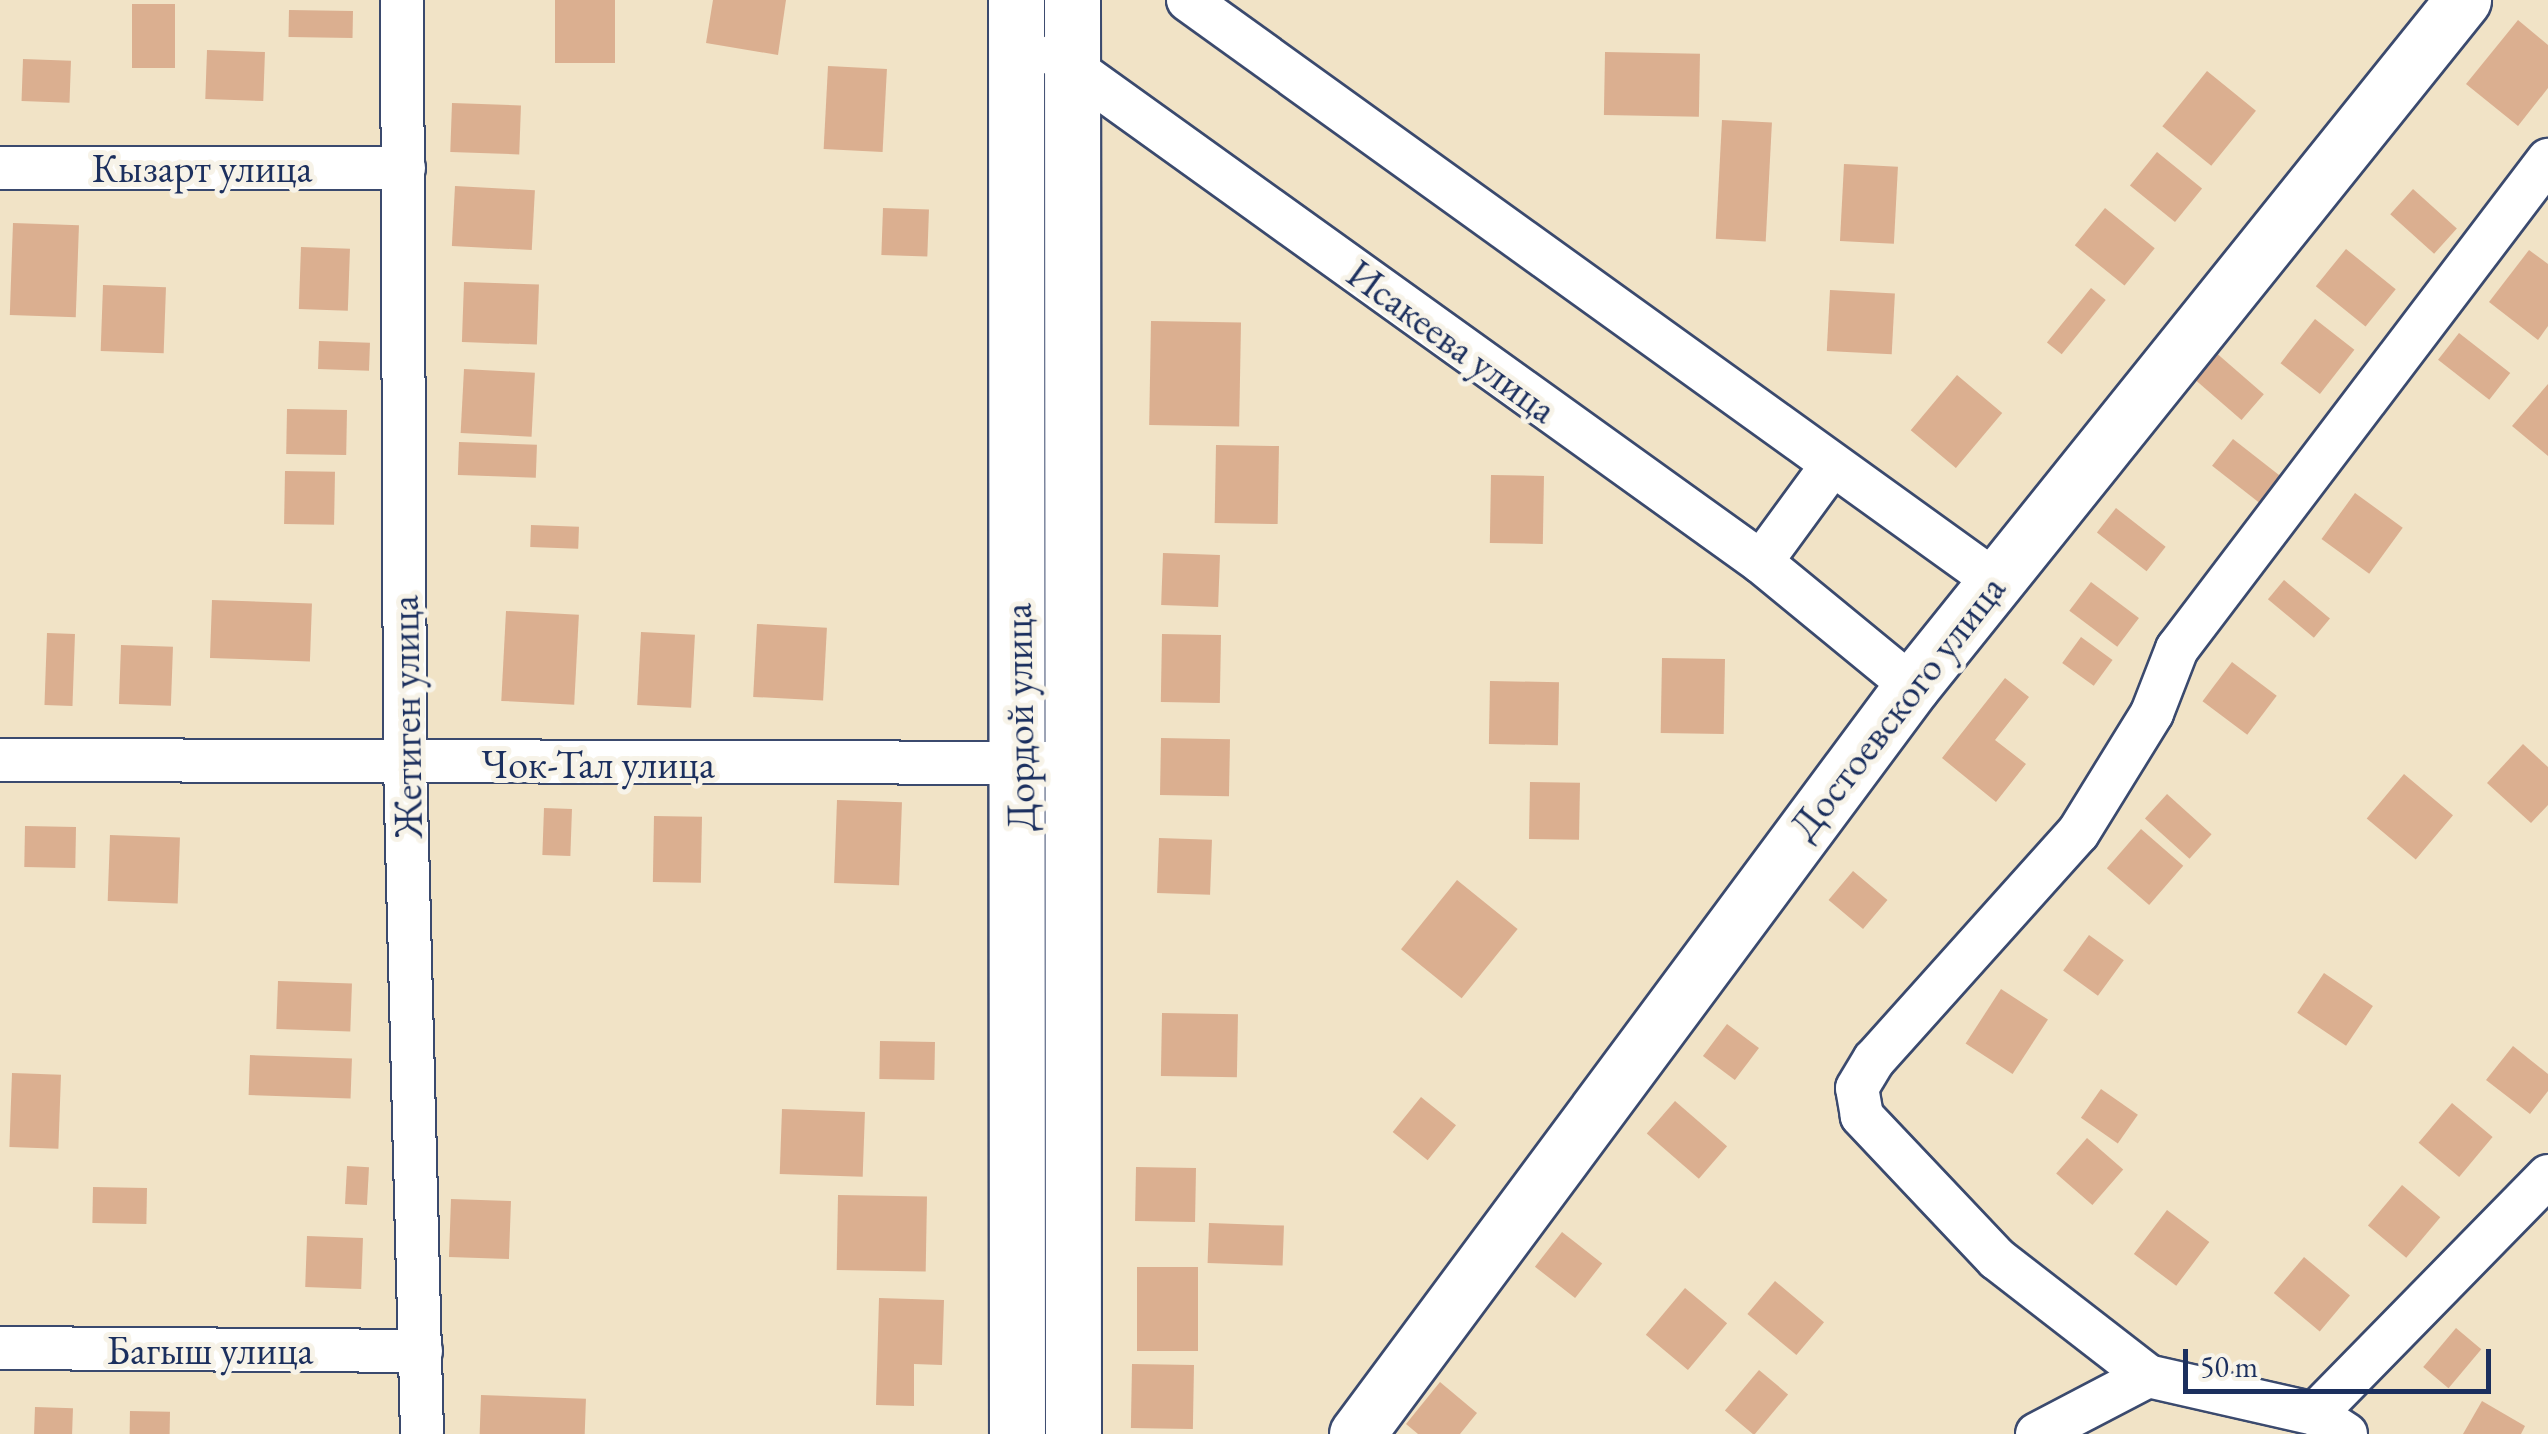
<!DOCTYPE html>
<html>
<head>
<meta charset="utf-8">
<style>
	body { margin:0 }
	#map { position:relative; width:2548px; height:1434px; overflow:hidden; background:#f1e3c6; font-family:"EB Garamond",serif }
	div>[style] { position:absolute }
	.building>* { inset:0; background:#dbaf90; transform-origin:0 0 }
	.roads { filter:drop-shadow(2px 0 #3b4a6e) drop-shadow(-2px 0 #3b4a6e) drop-shadow(0 2px #3b4a6e) drop-shadow(0 -2px #3b4a6e) }
	.minor>* { height:42px; margin:-21px; padding:0 21px; transform-origin:21px; border-radius:21px; background:#fff }
	.tertiary>* { height:55px; margin:-27.5px; padding:0 27.5px; transform-origin:27.5px; border-radius:27.5px; background:#fff }
	span { translate:-50% -50%; white-space:nowrap; text-align:center; line-height:1.15; -webkit-text-stroke:10px #f7f3e8; paint-order:stroke }
	.street-label { font-size:40px; color:#1b2f5e }
	.scale { position:absolute; left:2183px; top:1349px; width:308px; height:45px; box-sizing:border-box; border:5px solid #1b2f5e; border-top:0; padding-left:12px; font-size:30px; line-height:35px; white-space:nowrap; color:#1b2f5e; -webkit-text-stroke:8px #f7f3e8; paint-order:stroke }
</style>
</head>
<body>
<div id="map">
	<div class="building">
		<div style="left:555px;top:0;width:60px;height:63px"></div>
		<div style="clip-path:polygon(713px 0,786px 0,778px 55px,706px 43px)"></div>
		<div style="left:132px;top:4px;width:43px;height:64px"></div>
		<div style="left:289px;top:10px;width:64px;height:27px;rotate:1deg"></div>
		<div style="clip-path:polygon(2518px 20px,2548px 45px,2548px 88px,2518px 126px,2466px 84px)"></div>
		<div style="left:207px;top:50px;width:58px;height:49px;rotate:2deg"></div>
		<div style="left:1605px;top:52px;width:95px;height:63px;rotate:1deg"></div>
		<div style="left:23px;top:59px;width:48px;height:42px;rotate:2deg"></div>
		<div style="left:828px;top:66px;width:59px;height:83px;rotate:3deg"></div>
		<div style="left:2207px;top:71px;width:63px;height:71px;rotate:39deg"></div>
		<div style="left:452px;top:103px;width:69px;height:49px;rotate:2deg"></div>
		<div style="left:1722px;top:120px;width:50px;height:119px;rotate:3deg"></div>
		<div style="left:2157px;top:152px;width:58px;height:43px;rotate:39deg"></div>
		<div style="left:1844px;top:164px;width:54px;height:77px;rotate:3deg"></div>
		<div style="left:455px;top:186px;width:80px;height:60px;rotate:3deg"></div>
		<div style="left:2413px;top:189px;width:59px;height:34px;rotate:42deg"></div>
		<div style="left:883px;top:208px;width:46px;height:47px;rotate:2deg"></div>
		<div style="left:2105px;top:208px;width:64px;height:48px;rotate:39deg"></div>
		<div style="left:13px;top:223px;width:66px;height:92px;rotate:2deg"></div>
		<div style="left:301px;top:247px;width:49px;height:62px;rotate:2deg"></div>
		<div style="left:2346px;top:249px;width:64px;height:48px;rotate:39deg"></div>
		<div style="clip-path:polygon(2529px 250px,2548px 264px,2548px 326px,2538px 340px,2489px 302px)"></div>
		<div style="left:464px;top:282px;width:75px;height:60px;rotate:2deg"></div>
		<div style="left:103px;top:285px;width:63px;height:66px;rotate:2deg"></div>
		<div style="left:2091px;top:288px;width:19px;height:70px;rotate:39deg"></div>
		<div style="left:1830px;top:290px;width:65px;height:61px;rotate:3deg"></div>
		<div style="left:2315px;top:319px;width:50px;height:56px;rotate:38deg"></div>
		<div style="left:1151px;top:321px;width:90px;height:104px;rotate:1deg"></div>
		<div style="left:2459px;top:333px;width:65px;height:34px;rotate:38deg"></div>
		<div style="left:319px;top:341px;width:51px;height:28px;rotate:2deg"></div>
		<div style="left:2214px;top:351px;width:66px;height:34px;rotate:41deg"></div>
		<div style="left:464px;top:369px;width:71px;height:64px;rotate:3deg"></div>
		<div style="left:1957px;top:375px;width:59px;height:72px;rotate:40deg"></div>
		<div style="clip-path:polygon(2548px 384px,2548px 456px,2512px 426px)"></div>
		<div style="left:287px;top:409px;width:60px;height:45px;rotate:1deg"></div>
		<div style="left:2233px;top:439px;width:62px;height:34px;rotate:38deg"></div>
		<div style="left:459px;top:442px;width:78px;height:33px;rotate:2deg"></div>
		<div style="left:1216px;top:445px;width:63px;height:78px;rotate:1deg"></div>
		<div style="left:285px;top:471px;width:50px;height:53px;rotate:1deg"></div>
		<div style="left:1491px;top:475px;width:53px;height:68px;rotate:1deg"></div>
		<div style="left:2355px;top:493px;width:59px;height:57px;rotate:36deg"></div>
		<div style="left:2116px;top:508px;width:63px;height:31px;rotate:38deg"></div>
		<div style="left:531px;top:525px;width:48px;height:22px;rotate:2deg"></div>
		<div style="left:1163px;top:553px;width:57px;height:52px;rotate:2deg"></div>
		<div style="left:2284px;top:580px;width:60px;height:25px;rotate:40deg"></div>
		<div style="left:2091px;top:582px;width:60px;height:36px;rotate:37deg"></div>
		<div style="left:212px;top:600px;width:100px;height:58px;rotate:2deg"></div>
		<div style="left:506px;top:611px;width:73px;height:90px;rotate:3deg"></div>
		<div style="left:757px;top:624px;width:70px;height:73px;rotate:3deg"></div>
		<div style="left:641px;top:632px;width:54px;height:73px;rotate:3deg"></div>
		<div style="left:47px;top:633px;width:28px;height:72px;rotate:2deg"></div>
		<div style="left:1162px;top:634px;width:59px;height:68px;rotate:1deg"></div>
		<div style="left:2081px;top:637px;width:39px;height:32px;rotate:36deg"></div>
		<div style="left:121px;top:645px;width:52px;height:59px;rotate:2deg"></div>
		<div style="left:1662px;top:658px;width:63px;height:75px;rotate:1deg"></div>
		<div style="left:2232px;top:662px;width:56px;height:49px;rotate:37deg"></div>
		<div style="clip-path:polygon(2005px 678px,2029px 697px,1995px 740px,2026px 764px,1996px 802px,1942px 758px)"></div>
		<div style="left:1490px;top:681px;width:69px;height:63px;rotate:1deg"></div>
		<div style="left:1161px;top:738px;width:69px;height:57px;rotate:1deg"></div>
		<div style="clip-path:polygon(2523px 744px,2548px 767px,2548px 805px,2531px 823px,2487px 783px)"></div>
		<div style="left:2404px;top:774px;width:64px;height:58px;rotate:40deg"></div>
		<div style="left:1530px;top:782px;width:50px;height:57px;rotate:1deg"></div>
		<div style="left:2167px;top:794px;width:60px;height:33px;rotate:42deg"></div>
		<div style="left:837px;top:800px;width:65px;height:83px;rotate:2deg"></div>
		<div style="left:544px;top:808px;width:28px;height:47px;rotate:2deg"></div>
		<div style="left:654px;top:816px;width:48px;height:66px;rotate:1deg"></div>
		<div style="left:25px;top:826px;width:51px;height:41px;rotate:1deg"></div>
		<div style="left:2141px;top:829px;width:56px;height:52px;rotate:41deg"></div>
		<div style="left:110px;top:835px;width:70px;height:66px;rotate:2deg"></div>
		<div style="left:1159px;top:838px;width:53px;height:55px;rotate:2deg"></div>
		<div style="left:1853px;top:871px;width:45px;height:38px;rotate:40deg"></div>
		<div style="left:1457px;top:880px;width:78px;height:89px;rotate:39deg"></div>
		<div style="left:2089px;top:935px;width:43px;height:44px;rotate:36deg"></div>
		<div style="left:2324px;top:973px;width:59px;height:48px;rotate:34deg"></div>
		<div style="left:278px;top:981px;width:74px;height:48px;rotate:2deg"></div>
		<div style="left:2001px;top:989px;width:56px;height:65px;rotate:33deg"></div>
		<div style="left:1162px;top:1013px;width:76px;height:63px;rotate:1deg"></div>
		<div style="left:1727px;top:1024px;width:40px;height:40px;rotate:37deg"></div>
		<div style="left:880px;top:1041px;width:55px;height:38px;rotate:1deg"></div>
		<div style="clip-path:polygon(2513px 1046px,2548px 1074px,2548px 1091px,2530px 1114px,2486px 1080px)"></div>
		<div style="left:250px;top:1055px;width:102px;height:40px;rotate:2deg"></div>
		<div style="left:12px;top:1073px;width:49px;height:74px;rotate:2deg"></div>
		<div style="left:2101px;top:1089px;width:45px;height:35px;rotate:35deg"></div>
		<div style="left:1421px;top:1097px;width:45px;height:45px;rotate:39deg"></div>
		<div style="left:1675px;top:1101px;width:69px;height:43px;rotate:41deg"></div>
		<div style="left:2452px;top:1103px;width:53px;height:52px;rotate:40deg"></div>
		<div style="left:782px;top:1109px;width:83px;height:65px;rotate:2deg"></div>
		<div style="left:2087px;top:1138px;width:48px;height:47px;rotate:41deg"></div>
		<div style="left:347px;top:1166px;width:22px;height:38px;rotate:3deg"></div>
		<div style="left:1136px;top:1167px;width:60px;height:54px;rotate:1deg"></div>
		<div style="left:2402px;top:1185px;width:50px;height:53px;rotate:40deg"></div>
		<div style="left:93px;top:1187px;width:54px;height:36px;rotate:1deg"></div>
		<div style="left:838px;top:1195px;width:89px;height:75px;rotate:1deg"></div>
		<div style="left:451px;top:1199px;width:60px;height:58px;rotate:2deg"></div>
		<div style="left:2167px;top:1210px;width:53px;height:55px;rotate:37deg"></div>
		<div style="left:1209px;top:1223px;width:75px;height:40px;rotate:2deg"></div>
		<div style="left:1562px;top:1232px;width:51px;height:44px;rotate:38deg"></div>
		<div style="left:307px;top:1236px;width:56px;height:51px;rotate:2deg"></div>
		<div style="left:2304px;top:1257px;width:60px;height:47px;rotate:40deg"></div>
		<div style="left:1137px;top:1267px;width:61px;height:84px"></div>
		<div style="left:1775px;top:1281px;width:64px;height:43px;rotate:40deg"></div>
		<div style="left:1685px;top:1288px;width:55px;height:61px;rotate:40deg"></div>
		<div style="clip-path:polygon(879px 1298px,944px 1300px,942px 1365px,914px 1364px,914px 1406px,876px 1405px)"></div>
		<div style="left:2456px;top:1328px;width:33px;height:51px;rotate:40deg"></div>
		<div style="left:1132px;top:1364px;width:62px;height:64px;rotate:1deg"></div>
		<div style="left:1759px;top:1370px;width:38px;height:53px;rotate:40deg"></div>
		<div style="clip-path:polygon(1440px 1382px,1477px 1413px,1460px 1434px,1418px 1434px,1406px 1424px)"></div>
		<div style="left:481px;top:1395px;width:105px;height:39px;rotate:2deg"></div>
		<div style="clip-path:polygon(2482px 1401px,2525px 1426px,2521px 1434px,2463px 1434px)"></div>
		<div style="left:35px;top:1407px;width:38px;height:27px;rotate:2deg"></div>
		<div style="left:130px;top:1411px;width:40px;height:23px;rotate:1deg"></div>
	</div>
	<div class="roads">
		<div class="minor">
			<div style="left:402px;top:0;width:763px;rotate:89.77deg"></div>
			<div style="left:405px;top:763px;width:671px;rotate:88.55deg"></div>
			<div style="left:1188px;top:0;width:994px;rotate:35.75deg"></div>
			<div style="left:1055px;top:55px;width:869px;rotate:35.68deg"></div>
			<div style="left:1761px;top:562px;width:195px;rotate:39.4deg"></div>
			<div style="left:0;top:168px;width:404px"></div>
			<div style="left:1761px;top:562px;width:120px;rotate:-53.8deg"></div>
			<div style="left:0;top:760px;width:1046px;rotate:0.16deg"></div>
			<div style="left:0;top:1348px;width:421px;rotate:0.4deg"></div>
			<div style="left:2315px;top:1414px;width:333px;rotate:-45.6deg"></div>
			<div style="left:2037px;top:1434px;width:125px;rotate:-27.6deg"></div>
			<div style="left:2346px;top:1434px;width:37px;rotate:-147deg"></div>
			<div style="left:2315px;top:1414px;width:171px;rotate:-167.2deg"></div>
			<div style="left:2148px;top:1376px;width:191px;rotate:-142.2deg"></div>
			<div style="left:1997px;top:1259px;width:197px;rotate:-133.4deg"></div>
			<div style="left:1862px;top:1116px;width:28px;rotate:-100deg"></div>
			<div style="left:1857px;top:1088px;width:33px;rotate:-59deg"></div>
			<div style="left:1874px;top:1060px;width:305px;rotate:-48.1deg"></div>
			<div style="left:2078px;top:833px;width:141px;rotate:-58.3deg"></div>
			<div style="left:2152px;top:713px;width:69px;rotate:-68.7deg"></div>
			<div style="left:2177px;top:649px;width:614px;rotate:-52.81deg"></div>
		</div>
		<div class="tertiary">
			<div style="left:1016px;top:0;width:1434px;rotate:89.96deg"></div>
			<div style="left:1072px;top:0;width:1434px;rotate:89.96deg"></div>
			<div style="left:1357px;top:1434px;width:931px;rotate:-53.43deg"></div>
			<div style="left:1912px;top:686px;width:880px;rotate:-51.23deg"></div>
		</div>
	</div>
	<div class="street-label">
		<span style="left:202px;top:168px">Кызарт улица</span>
		<span style="left:1452px;top:341px;rotate:36deg">Исакеева улица</span>
		<span style="left:1897px;top:707px;rotate:-52deg">Достоевского улица</span>
		<span style="left:406px;top:717px;rotate:-91deg">Жетиген улица</span>
		<span style="left:1019px;top:717px;rotate:-91deg">Дордой улица</span>
		<span style="left:598px;top:764px">Чок-Тал улица</span>
		<span style="left:210px;top:1350px">Багыш улица</span>
	</div>
	<div class="scale">50 m</div>
</div>
</body>
</html>
